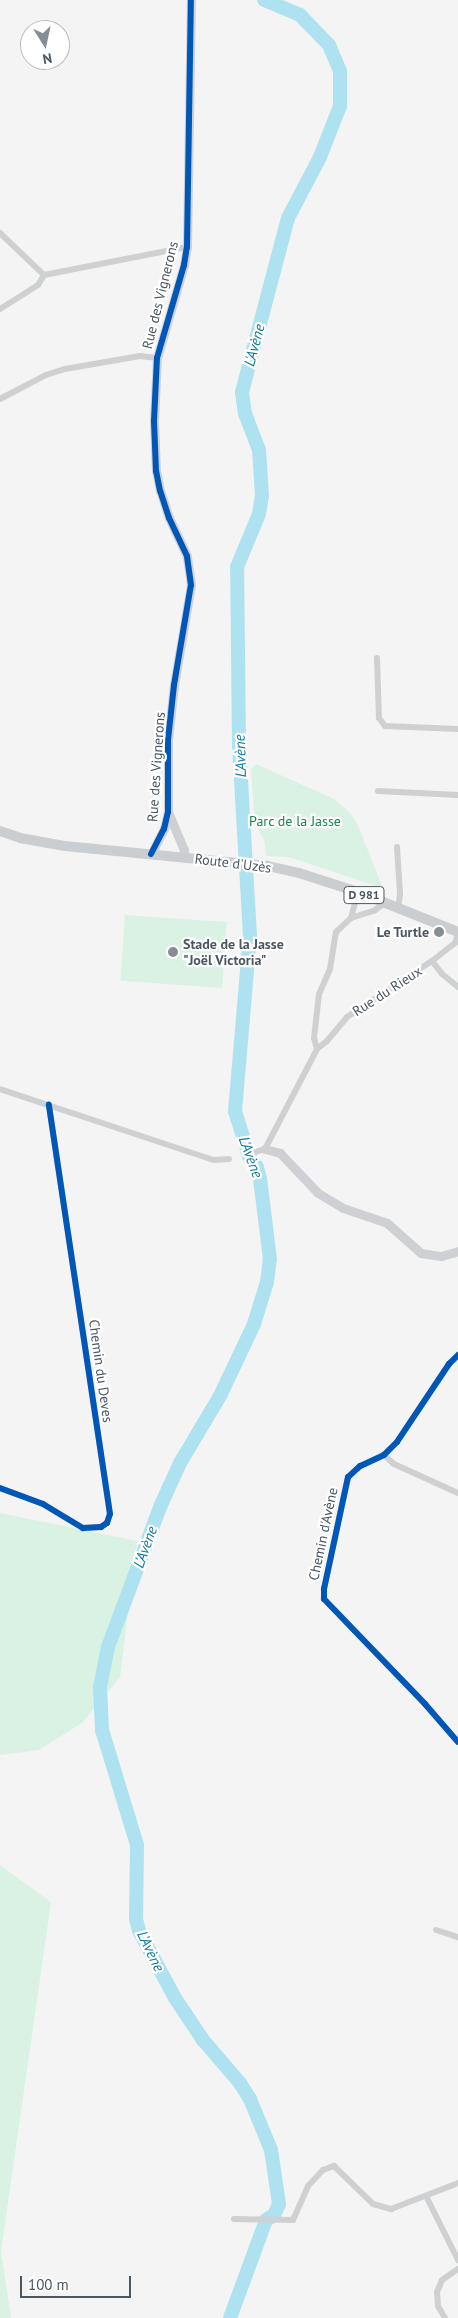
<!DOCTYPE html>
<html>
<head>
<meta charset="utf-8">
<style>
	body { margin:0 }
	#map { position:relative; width:458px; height:2318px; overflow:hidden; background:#f4f4f4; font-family:"PT Sans",sans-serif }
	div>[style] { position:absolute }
	.green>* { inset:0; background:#d9f2e3; transform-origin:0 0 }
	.river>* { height:14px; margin:-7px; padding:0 7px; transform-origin:7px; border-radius:7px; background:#aee2f0 }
	.street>* { height:6px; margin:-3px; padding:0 3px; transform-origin:3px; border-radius:3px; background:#ced0d2 }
	.secondary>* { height:9px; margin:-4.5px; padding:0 4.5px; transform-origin:4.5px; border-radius:4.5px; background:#ced0d4 }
	.primary>* { height:10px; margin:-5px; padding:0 5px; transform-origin:5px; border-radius:5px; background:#caced1 }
	.cycleway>* { height:6px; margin:-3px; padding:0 3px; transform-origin:3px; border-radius:3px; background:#0057b8 }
	.dots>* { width:14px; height:14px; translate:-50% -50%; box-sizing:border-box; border:2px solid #fff; border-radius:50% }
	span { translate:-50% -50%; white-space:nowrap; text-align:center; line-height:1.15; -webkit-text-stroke:4.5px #fff; paint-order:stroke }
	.shield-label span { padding:1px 4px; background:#fff; border:1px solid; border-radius:4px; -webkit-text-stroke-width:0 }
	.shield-label { font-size:12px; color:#4a5661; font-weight:700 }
	.street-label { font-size:14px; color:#4a5661 }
	.park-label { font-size:14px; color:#17864f }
	.poi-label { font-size:14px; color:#4a5661; font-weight:700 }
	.right { translate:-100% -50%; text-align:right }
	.left { translate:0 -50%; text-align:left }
	.water-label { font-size:15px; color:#0c7c9b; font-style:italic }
	.north { position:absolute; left:20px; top:20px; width:50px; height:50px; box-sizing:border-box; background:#fff; border:1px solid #b7bbc0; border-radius:50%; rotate:170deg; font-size:14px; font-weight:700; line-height:20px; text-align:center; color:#4a5661 }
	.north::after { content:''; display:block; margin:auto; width:18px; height:22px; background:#868d94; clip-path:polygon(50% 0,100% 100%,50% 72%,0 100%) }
	.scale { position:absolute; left:20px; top:2276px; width:111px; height:22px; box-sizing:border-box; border:2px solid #4a5661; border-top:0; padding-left:6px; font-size:15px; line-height:18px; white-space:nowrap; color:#4a5661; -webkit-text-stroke:4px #fff; paint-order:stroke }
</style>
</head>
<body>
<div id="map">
	<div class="green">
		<div style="clip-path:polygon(256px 764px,334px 799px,350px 813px,357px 823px,382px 886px,379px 887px,289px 857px,266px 856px,264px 839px,255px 825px,251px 769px)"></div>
		<div style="left:125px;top:915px;width:102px;height:66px;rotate:4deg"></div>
		<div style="clip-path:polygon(0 1513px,137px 1541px,120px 1677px,82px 1723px,39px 1750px,0 1755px)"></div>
		<div style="clip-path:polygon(0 1865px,51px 1902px,1px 2251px,11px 2318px,0 2318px)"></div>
	</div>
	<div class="river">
		<div style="left:230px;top:2318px;width:104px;rotate:-69.8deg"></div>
		<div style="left:266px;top:2220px;width:9px;rotate:-32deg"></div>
		<div style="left:274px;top:2215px;width:12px;rotate:-66deg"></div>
		<div style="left:279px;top:2204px;width:55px;rotate:-98.4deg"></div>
		<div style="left:271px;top:2150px;width:55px;rotate:-112.4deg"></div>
		<div style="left:250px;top:2099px;width:19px;rotate:-122deg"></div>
		<div style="left:240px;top:2083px;width:57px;rotate:-130.7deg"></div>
		<div style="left:203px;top:2040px;width:50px;rotate:-123.7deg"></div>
		<div style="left:175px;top:1998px;width:76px;rotate:-118.2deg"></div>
		<div style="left:139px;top:1931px;width:12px;rotate:-104deg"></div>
		<div style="left:136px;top:1919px;width:74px;rotate:-89.2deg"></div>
		<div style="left:137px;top:1845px;width:120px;rotate:-106.9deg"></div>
		<div style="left:102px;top:1730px;width:43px;rotate:-92.7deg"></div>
		<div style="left:100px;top:1687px;width:41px;rotate:-78.7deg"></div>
		<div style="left:108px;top:1647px;width:149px;rotate:-69.6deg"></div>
		<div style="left:160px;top:1507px;width:48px;rotate:-65.6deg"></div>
		<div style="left:180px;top:1463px;width:78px;rotate:-59.2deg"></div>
		<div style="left:220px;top:1396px;width:80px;rotate:-64.7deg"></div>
		<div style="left:254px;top:1324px;width:44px;rotate:-72.8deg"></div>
		<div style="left:267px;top:1282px;width:23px;rotate:-83deg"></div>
		<div style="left:270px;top:1259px;width:81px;rotate:-97.1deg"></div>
		<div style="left:260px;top:1179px;width:12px;rotate:-104deg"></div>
		<div style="left:257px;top:1167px;width:14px;rotate:-126deg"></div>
		<div style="left:249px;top:1156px;width:47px;rotate:-107.3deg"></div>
		<div style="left:235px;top:1111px;width:176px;rotate:-85.1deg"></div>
		<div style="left:250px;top:936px;width:190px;rotate:-93.3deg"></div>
		<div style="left:239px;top:746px;width:179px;rotate:-90.6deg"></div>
		<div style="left:237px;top:567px;width:57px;rotate:-67.5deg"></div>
		<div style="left:259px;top:514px;width:18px;rotate:-81deg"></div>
		<div style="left:262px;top:496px;width:46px;rotate:-93.7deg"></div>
		<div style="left:259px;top:450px;width:39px;rotate:-111deg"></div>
		<div style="left:245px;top:414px;width:22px;rotate:-98deg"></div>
		<div style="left:242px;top:392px;width:180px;rotate:-75.2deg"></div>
		<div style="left:288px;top:218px;width:69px;rotate:-62.3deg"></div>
		<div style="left:320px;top:157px;width:55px;rotate:-68.6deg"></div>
		<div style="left:340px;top:106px;width:35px;rotate:-90deg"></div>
		<div style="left:340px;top:71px;width:28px;rotate:-113deg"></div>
		<div style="left:329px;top:45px;width:42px;rotate:-134deg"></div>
		<div style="left:300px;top:15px;width:39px;rotate:-157deg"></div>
	</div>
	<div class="street">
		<div style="left:0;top:233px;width:61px;rotate:43.7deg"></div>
		<div style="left:0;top:309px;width:45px;rotate:-32.3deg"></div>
		<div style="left:38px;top:285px;width:12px;rotate:-59deg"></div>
		<div style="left:44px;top:275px;width:146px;rotate:-11.1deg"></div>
		<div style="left:0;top:399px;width:52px;rotate:-27.6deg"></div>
		<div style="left:46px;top:375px;width:20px;rotate:-18deg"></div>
		<div style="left:65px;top:369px;width:76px;rotate:-9.8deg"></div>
		<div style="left:140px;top:356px;width:17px;rotate:7deg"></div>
		<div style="left:377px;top:658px;width:60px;rotate:88.1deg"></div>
		<div style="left:379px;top:718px;width:10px;rotate:53deg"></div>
		<div style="left:385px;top:726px;width:73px;rotate:2.4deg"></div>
		<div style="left:378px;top:791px;width:80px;rotate:2.9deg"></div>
		<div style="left:397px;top:847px;width:47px;rotate:86.3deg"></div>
		<div style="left:400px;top:894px;width:14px;rotate:98deg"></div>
		<div style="left:351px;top:918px;width:27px;rotate:-75deg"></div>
		<div style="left:432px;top:961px;width:16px;rotate:52deg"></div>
		<div style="left:442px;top:974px;width:21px;rotate:39deg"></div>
		<div style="left:317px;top:1049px;width:13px;rotate:-39deg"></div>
		<div style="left:327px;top:1041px;width:31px;rotate:-50deg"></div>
		<div style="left:347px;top:1017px;width:102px;rotate:-33.4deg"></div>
		<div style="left:432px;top:961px;width:29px;rotate:-38deg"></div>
		<div style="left:455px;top:943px;width:9px;rotate:-72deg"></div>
		<div style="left:0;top:1089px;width:225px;rotate:18.4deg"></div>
		<div style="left:214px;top:1160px;width:15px;rotate:-4deg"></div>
		<div style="left:255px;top:1152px;width:10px;rotate:-17deg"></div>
		<div style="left:265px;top:1149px;width:113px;rotate:-62.5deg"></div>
		<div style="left:317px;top:1049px;width:11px;rotate:-105deg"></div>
		<div style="left:314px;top:1038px;width:44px;rotate:-83.5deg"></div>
		<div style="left:319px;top:994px;width:27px;rotate:-66deg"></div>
		<div style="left:330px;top:969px;width:37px;rotate:-81deg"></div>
		<div style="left:336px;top:932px;width:21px;rotate:-43deg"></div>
		<div style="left:351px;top:918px;width:25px;rotate:-18deg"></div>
		<div style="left:375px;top:910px;width:12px;rotate:-35deg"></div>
		<div style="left:458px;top:1355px;width:13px;rotate:135deg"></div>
		<div style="left:449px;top:1364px;width:94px;rotate:123.7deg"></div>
		<div style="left:397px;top:1442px;width:18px;rotate:135deg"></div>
		<div style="left:384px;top:1455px;width:26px;rotate:155deg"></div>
		<div style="left:360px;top:1466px;width:16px;rotate:137deg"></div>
		<div style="left:348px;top:1477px;width:115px;rotate:102.1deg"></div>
		<div style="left:324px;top:1589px;width:10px;rotate:90deg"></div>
		<div style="left:324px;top:1599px;width:146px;rotate:46.1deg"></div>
		<div style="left:425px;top:1704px;width:50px;rotate:49deg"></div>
		<div style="left:384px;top:1455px;width:13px;rotate:42deg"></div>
		<div style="left:394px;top:1464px;width:70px;rotate:24.4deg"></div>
		<div style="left:0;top:1488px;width:46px;rotate:20.4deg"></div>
		<div style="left:43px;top:1504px;width:47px;rotate:31deg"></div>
		<div style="left:83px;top:1528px;width:18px;rotate:-3deg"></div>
		<div style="left:101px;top:1527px;width:7px;rotate:-34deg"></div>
		<div style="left:107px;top:1523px;width:9px;rotate:-72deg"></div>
		<div style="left:110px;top:1514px;width:414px;rotate:-98.5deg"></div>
		<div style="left:436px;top:1930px;width:23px;rotate:18deg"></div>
		<div style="left:426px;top:2196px;width:72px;rotate:63.4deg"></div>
		<div style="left:234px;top:2219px;width:59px;rotate:1deg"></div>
		<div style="left:293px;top:2220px;width:37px;rotate:-66deg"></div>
		<div style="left:308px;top:2186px;width:22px;rotate:-47deg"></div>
		<div style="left:323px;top:2170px;width:12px;rotate:-20deg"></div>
		<div style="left:334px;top:2166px;width:54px;rotate:44.3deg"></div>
		<div style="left:373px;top:2204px;width:19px;rotate:16deg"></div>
		<div style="left:391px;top:2209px;width:72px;rotate:-21.2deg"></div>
		<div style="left:445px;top:2318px;width:14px;rotate:-120deg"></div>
		<div style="left:438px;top:2306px;width:14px;rotate:-94deg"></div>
		<div style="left:437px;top:2292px;width:13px;rotate:-67deg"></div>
		<div style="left:442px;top:2280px;width:19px;rotate:-35deg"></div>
	</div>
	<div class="secondary">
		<div style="left:168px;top:812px;width:41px;rotate:67.2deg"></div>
		<div style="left:184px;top:850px;width:6px;rotate:90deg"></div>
		<div style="left:151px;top:854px;width:28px;rotate:-63deg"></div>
		<div style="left:164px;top:829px;width:17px;rotate:-77deg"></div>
		<div style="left:168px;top:812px;width:72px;rotate:-90deg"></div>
		<div style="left:168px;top:740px;width:55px;rotate:-83.8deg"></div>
		<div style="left:174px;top:685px;width:101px;rotate:-80.4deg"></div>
		<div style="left:191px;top:585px;width:29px;rotate:-98deg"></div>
		<div style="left:187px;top:556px;width:42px;rotate:-115.3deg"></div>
		<div style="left:169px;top:518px;width:28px;rotate:-108deg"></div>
		<div style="left:160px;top:491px;width:20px;rotate:-101deg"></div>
		<div style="left:156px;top:471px;width:50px;rotate:-92.3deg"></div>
		<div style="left:154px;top:421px;width:63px;rotate:-87.3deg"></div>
		<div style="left:157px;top:358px;width:97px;rotate:-73.8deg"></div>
		<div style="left:184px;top:265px;width:18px;rotate:-81deg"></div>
		<div style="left:187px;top:247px;width:247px;rotate:-89.1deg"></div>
		<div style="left:265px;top:1149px;width:16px;rotate:15deg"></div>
		<div style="left:280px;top:1153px;width:55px;rotate:46.5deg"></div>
		<div style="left:318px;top:1193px;width:29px;rotate:31deg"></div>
		<div style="left:343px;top:1208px;width:46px;rotate:18.8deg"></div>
		<div style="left:387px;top:1223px;width:45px;rotate:41.4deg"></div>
		<div style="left:421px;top:1253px;width:20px;rotate:9deg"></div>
		<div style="left:441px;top:1256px;width:18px;rotate:-16deg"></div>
	</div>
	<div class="primary">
		<div style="left:0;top:831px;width:21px;rotate:19deg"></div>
		<div style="left:20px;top:838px;width:46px;rotate:10.1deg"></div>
		<div style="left:65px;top:846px;width:204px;rotate:5.6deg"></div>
		<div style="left:268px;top:866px;width:32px;rotate:13deg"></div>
		<div style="left:299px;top:873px;width:62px;rotate:17.9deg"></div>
		<div style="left:358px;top:892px;width:108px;rotate:21.8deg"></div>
	</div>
	<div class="cycleway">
		<div style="left:151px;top:854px;width:28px;rotate:-63deg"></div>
		<div style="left:164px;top:829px;width:17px;rotate:-77deg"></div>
		<div style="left:168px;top:812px;width:72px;rotate:-90deg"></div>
		<div style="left:168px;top:740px;width:55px;rotate:-83.8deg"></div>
		<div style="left:174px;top:685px;width:101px;rotate:-80.4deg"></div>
		<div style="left:191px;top:585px;width:29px;rotate:-98deg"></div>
		<div style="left:187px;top:556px;width:42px;rotate:-115.3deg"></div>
		<div style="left:169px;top:518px;width:28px;rotate:-108deg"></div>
		<div style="left:160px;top:491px;width:20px;rotate:-101deg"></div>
		<div style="left:156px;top:471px;width:50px;rotate:-92.3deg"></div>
		<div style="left:154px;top:421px;width:63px;rotate:-87.3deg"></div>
		<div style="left:157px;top:358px;width:97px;rotate:-73.8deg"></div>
		<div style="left:184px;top:265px;width:18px;rotate:-81deg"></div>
		<div style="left:187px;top:247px;width:247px;rotate:-89.1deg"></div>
		<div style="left:458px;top:1355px;width:13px;rotate:135deg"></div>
		<div style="left:449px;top:1364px;width:94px;rotate:123.7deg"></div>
		<div style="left:397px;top:1442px;width:18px;rotate:135deg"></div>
		<div style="left:384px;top:1455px;width:26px;rotate:155deg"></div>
		<div style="left:360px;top:1466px;width:16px;rotate:137deg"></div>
		<div style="left:348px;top:1477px;width:115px;rotate:102.1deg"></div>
		<div style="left:324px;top:1589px;width:10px;rotate:90deg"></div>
		<div style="left:324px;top:1599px;width:146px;rotate:46.1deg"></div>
		<div style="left:425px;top:1704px;width:50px;rotate:49deg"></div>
		<div style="left:0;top:1488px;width:46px;rotate:20.4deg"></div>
		<div style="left:43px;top:1504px;width:47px;rotate:31deg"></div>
		<div style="left:83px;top:1528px;width:18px;rotate:-3deg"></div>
		<div style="left:101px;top:1527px;width:7px;rotate:-34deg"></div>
		<div style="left:107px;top:1523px;width:9px;rotate:-72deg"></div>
		<div style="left:110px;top:1514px;width:414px;rotate:-98.5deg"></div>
	</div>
	<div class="dots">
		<div style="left:439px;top:932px;background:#868d94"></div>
		<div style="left:173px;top:952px;background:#868d94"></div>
	</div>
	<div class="shield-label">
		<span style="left:364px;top:895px">D 981</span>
	</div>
	<div class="street-label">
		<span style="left:160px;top:295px;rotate:-76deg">Rue des Vignerons</span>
		<span style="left:156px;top:767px;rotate:-86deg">Rue des Vignerons</span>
		<span style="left:233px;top:863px;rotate:7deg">Route d'Uzès</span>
		<span style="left:387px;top:991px;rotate:-33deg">Rue du Rieux</span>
		<span style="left:101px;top:1371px;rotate:82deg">Chemin du Deves</span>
		<span style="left:323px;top:1534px;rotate:-78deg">Chemin d'Avène</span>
	</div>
	<div class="park-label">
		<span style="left:295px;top:821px">Parc de la Jasse</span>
	</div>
	<div class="poi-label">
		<span class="right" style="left:429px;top:932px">Le Turtle</span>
		<span class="left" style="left:183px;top:952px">Stade de la Jasse<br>"Joël Victoria"</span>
	</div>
	<div class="water-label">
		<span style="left:254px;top:345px;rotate:-75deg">L'Avène</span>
		<span style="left:240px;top:756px;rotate:-92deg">L'Avène</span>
		<span style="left:251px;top:1157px;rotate:70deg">L'Avène</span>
		<span style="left:145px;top:1547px;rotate:-70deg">L'Avène</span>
		<span style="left:151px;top:1951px;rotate:64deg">L'Avène</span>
	</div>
	<div class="north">N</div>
	<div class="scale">100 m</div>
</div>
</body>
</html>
